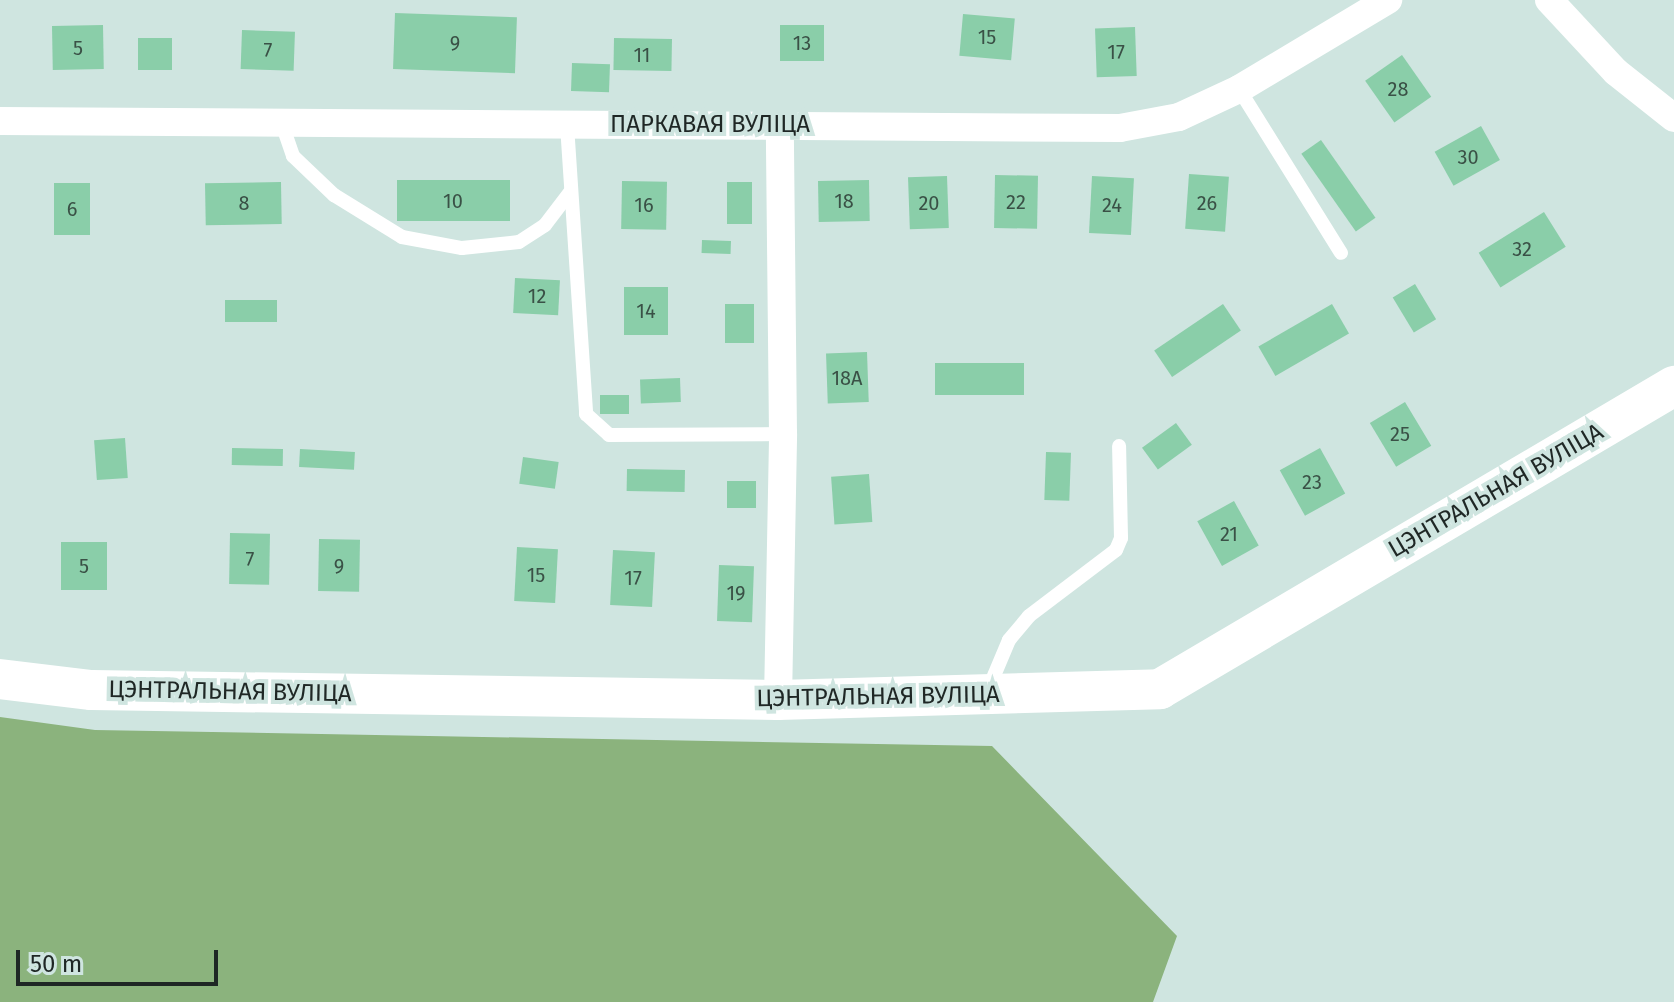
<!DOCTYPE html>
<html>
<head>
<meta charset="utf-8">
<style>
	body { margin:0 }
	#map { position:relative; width:1674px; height:1002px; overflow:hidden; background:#cfe5e0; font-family:"Fira Sans",sans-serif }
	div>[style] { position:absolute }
	.forest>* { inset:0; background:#8bb37d }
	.building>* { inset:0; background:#8acea9; transform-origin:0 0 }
	.lane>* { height:14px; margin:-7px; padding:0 7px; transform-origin:7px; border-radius:7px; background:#fff }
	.street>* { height:28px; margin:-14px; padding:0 14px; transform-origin:14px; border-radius:14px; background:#fff }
	.secondary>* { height:40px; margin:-20px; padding:0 20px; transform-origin:20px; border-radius:20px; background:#fff }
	span { translate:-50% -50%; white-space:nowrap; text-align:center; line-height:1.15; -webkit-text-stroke:8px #cfe5e0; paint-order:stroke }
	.number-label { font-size:20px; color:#3a5146 }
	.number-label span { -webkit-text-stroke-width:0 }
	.street-label { font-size:24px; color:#1f2725 }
	.scale { position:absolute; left:16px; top:950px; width:202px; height:36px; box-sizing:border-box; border:4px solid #1f2725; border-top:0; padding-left:10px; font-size:24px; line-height:28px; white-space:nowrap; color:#1f2725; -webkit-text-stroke:6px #cfe5e0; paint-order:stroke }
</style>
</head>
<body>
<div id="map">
	<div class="forest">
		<div style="clip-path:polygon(0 717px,95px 730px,992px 746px,1177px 936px,1153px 1002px,0 1002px)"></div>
	</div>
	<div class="building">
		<div style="left:395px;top:13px;width:122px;height:56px;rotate:2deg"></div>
		<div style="left:963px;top:14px;width:52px;height:42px;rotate:5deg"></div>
		<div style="left:103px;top:25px;width:44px;height:51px;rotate:89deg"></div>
		<div style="left:824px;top:25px;width:36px;height:44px;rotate:90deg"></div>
		<div style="left:1135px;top:27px;width:49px;height:40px;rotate:88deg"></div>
		<div style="left:242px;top:30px;width:53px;height:39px;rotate:2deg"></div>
		<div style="left:138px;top:38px;width:34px;height:32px"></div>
		<div style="left:614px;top:38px;width:58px;height:32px;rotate:1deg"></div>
		<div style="left:1402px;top:55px;width:51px;height:45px;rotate:55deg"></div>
		<div style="left:572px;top:63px;width:38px;height:28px;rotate:2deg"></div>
		<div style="left:1481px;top:126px;width:39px;height:53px;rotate:61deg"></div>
		<div style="left:1321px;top:140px;width:95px;height:24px;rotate:55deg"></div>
		<div style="left:1189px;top:174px;width:40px;height:55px;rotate:4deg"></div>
		<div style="left:995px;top:175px;width:43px;height:53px;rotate:1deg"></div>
		<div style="left:947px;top:176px;width:52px;height:39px;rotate:88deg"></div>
		<div style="left:1092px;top:176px;width:42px;height:57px;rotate:3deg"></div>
		<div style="left:397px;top:180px;width:113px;height:41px"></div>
		<div style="left:869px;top:180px;width:41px;height:51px;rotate:89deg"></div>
		<div style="left:622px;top:181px;width:45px;height:48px;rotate:1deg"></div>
		<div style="left:281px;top:182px;width:42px;height:76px;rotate:89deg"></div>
		<div style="left:727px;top:182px;width:25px;height:42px"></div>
		<div style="left:54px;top:183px;width:36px;height:52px"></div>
		<div style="left:1544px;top:212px;width:41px;height:77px;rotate:58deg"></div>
		<div style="left:702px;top:240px;width:29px;height:13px;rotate:2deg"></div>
		<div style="left:515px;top:278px;width:45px;height:35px;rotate:3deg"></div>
		<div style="left:1415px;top:284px;width:41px;height:26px;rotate:59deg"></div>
		<div style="left:624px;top:287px;width:44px;height:48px"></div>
		<div style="left:225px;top:300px;width:52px;height:22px"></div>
		<div style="left:725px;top:304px;width:29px;height:39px"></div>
		<div style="left:1223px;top:304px;width:32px;height:83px;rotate:56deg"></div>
		<div style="left:1332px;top:304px;width:34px;height:85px;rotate:60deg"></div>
		<div style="left:867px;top:352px;width:50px;height:41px;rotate:88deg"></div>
		<div style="left:935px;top:363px;width:89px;height:32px"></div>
		<div style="left:680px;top:378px;width:24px;height:40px;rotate:88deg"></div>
		<div style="left:629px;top:395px;width:19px;height:29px;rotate:90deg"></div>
		<div style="left:1405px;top:402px;width:51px;height:41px;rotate:59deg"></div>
		<div style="left:1176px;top:423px;width:27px;height:42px;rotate:54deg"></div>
		<div style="left:125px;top:438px;width:40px;height:31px;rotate:86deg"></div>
		<div style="left:232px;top:448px;width:51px;height:17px;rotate:1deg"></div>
		<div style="left:1320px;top:448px;width:52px;height:46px;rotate:61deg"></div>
		<div style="left:300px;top:449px;width:55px;height:18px;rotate:3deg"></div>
		<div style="left:1046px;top:452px;width:25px;height:48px;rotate:2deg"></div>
		<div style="left:523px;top:457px;width:36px;height:27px;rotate:8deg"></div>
		<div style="left:627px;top:469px;width:58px;height:22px;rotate:1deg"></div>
		<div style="left:869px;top:474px;width:48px;height:38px;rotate:86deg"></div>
		<div style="left:727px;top:481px;width:29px;height:27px"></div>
		<div style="left:1234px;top:501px;width:51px;height:42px;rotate:61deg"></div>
		<div style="left:230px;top:533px;width:40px;height:51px;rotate:1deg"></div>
		<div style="left:319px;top:539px;width:41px;height:52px;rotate:1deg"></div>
		<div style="left:61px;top:542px;width:46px;height:48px"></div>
		<div style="left:517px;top:547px;width:41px;height:54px;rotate:3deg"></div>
		<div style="left:613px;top:550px;width:42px;height:55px;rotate:3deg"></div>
		<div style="left:719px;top:565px;width:35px;height:56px;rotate:2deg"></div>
	</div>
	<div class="lane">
		<div style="left:1239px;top:89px;width:193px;rotate:58.1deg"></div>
		<div style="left:281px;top:121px;width:37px;rotate:71deg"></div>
		<div style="left:293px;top:156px;width:57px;rotate:43.6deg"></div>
		<div style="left:334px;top:195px;width:80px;rotate:31.7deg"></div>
		<div style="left:402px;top:237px;width:61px;rotate:10.4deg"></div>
		<div style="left:462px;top:248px;width:57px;rotate:-6deg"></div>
		<div style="left:519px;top:242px;width:31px;rotate:-33deg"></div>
		<div style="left:545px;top:225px;width:43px;rotate:-52.6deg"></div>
		<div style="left:567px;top:125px;width:290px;rotate:86.2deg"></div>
		<div style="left:586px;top:414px;width:31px;rotate:42deg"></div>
		<div style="left:609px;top:435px;width:174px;rotate:-0.3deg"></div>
		<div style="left:988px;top:690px;width:54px;rotate:-67.2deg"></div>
		<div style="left:1009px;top:640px;width:31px;rotate:-50deg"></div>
		<div style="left:1029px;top:616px;width:109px;rotate:-37.2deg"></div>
		<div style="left:1116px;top:550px;width:13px;rotate:-67deg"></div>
		<div style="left:1121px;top:538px;width:92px;rotate:-91.2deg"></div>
	</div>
	<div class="street">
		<div style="left:1549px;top:0;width:98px;rotate:47.1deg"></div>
		<div style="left:1616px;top:72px;width:74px;rotate:38.4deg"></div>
		<div style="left:0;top:121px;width:1120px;rotate:0.36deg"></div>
		<div style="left:1120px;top:128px;width:60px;rotate:-10.6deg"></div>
		<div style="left:1179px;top:117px;width:66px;rotate:-25deg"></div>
		<div style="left:1239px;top:89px;width:174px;rotate:-30.9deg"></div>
		<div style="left:778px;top:700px;width:266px;rotate:-88.9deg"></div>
		<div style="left:783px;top:434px;width:309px;rotate:-90.6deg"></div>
	</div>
	<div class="secondary">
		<div style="left:0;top:679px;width:92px;rotate:6.9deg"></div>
		<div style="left:91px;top:690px;width:687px;rotate:0.83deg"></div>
		<div style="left:778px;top:700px;width:382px;rotate:-1.6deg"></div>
		<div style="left:1160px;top:689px;width:597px;rotate:-30.52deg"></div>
	</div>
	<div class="number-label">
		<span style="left:987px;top:37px">15</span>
		<span style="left:455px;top:43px">9</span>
		<span style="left:802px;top:43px">13</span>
		<span style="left:78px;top:48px">5</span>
		<span style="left:268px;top:50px">7</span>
		<span style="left:1116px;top:52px">17</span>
		<span style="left:642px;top:55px">11</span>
		<span style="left:1398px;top:89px">28</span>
		<span style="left:1468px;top:157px">30</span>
		<span style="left:453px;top:201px">10</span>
		<span style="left:844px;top:201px">18</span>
		<span style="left:1016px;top:202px">22</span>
		<span style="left:244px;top:203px">8</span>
		<span style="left:929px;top:203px">20</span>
		<span style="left:1207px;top:203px">26</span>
		<span style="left:644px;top:205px">16</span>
		<span style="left:1112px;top:205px">24</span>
		<span style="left:72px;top:209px">6</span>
		<span style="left:1522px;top:249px">32</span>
		<span style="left:537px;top:296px">12</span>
		<span style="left:646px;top:311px">14</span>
		<span style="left:847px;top:378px">18А</span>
		<span style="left:1400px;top:434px">25</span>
		<span style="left:1312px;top:482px">23</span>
		<span style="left:1229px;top:534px">21</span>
		<span style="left:250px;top:559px">7</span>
		<span style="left:84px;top:566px">5</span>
		<span style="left:339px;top:566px">9</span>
		<span style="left:536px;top:575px">15</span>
		<span style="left:633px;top:578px">17</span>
		<span style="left:736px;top:593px">19</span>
	</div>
	<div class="street-label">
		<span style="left:710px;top:125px">ПАРКАВАЯ ВУЛІЦА</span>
		<span style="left:1496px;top:491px;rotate:-30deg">ЦЭНТРАЛЬНАЯ ВУЛІЦА</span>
		<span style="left:230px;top:692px;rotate:1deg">ЦЭНТРАЛЬНАЯ ВУЛІЦА</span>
		<span style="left:878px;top:697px;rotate:-1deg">ЦЭНТРАЛЬНАЯ ВУЛІЦА</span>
	</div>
	<div class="scale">50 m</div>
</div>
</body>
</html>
